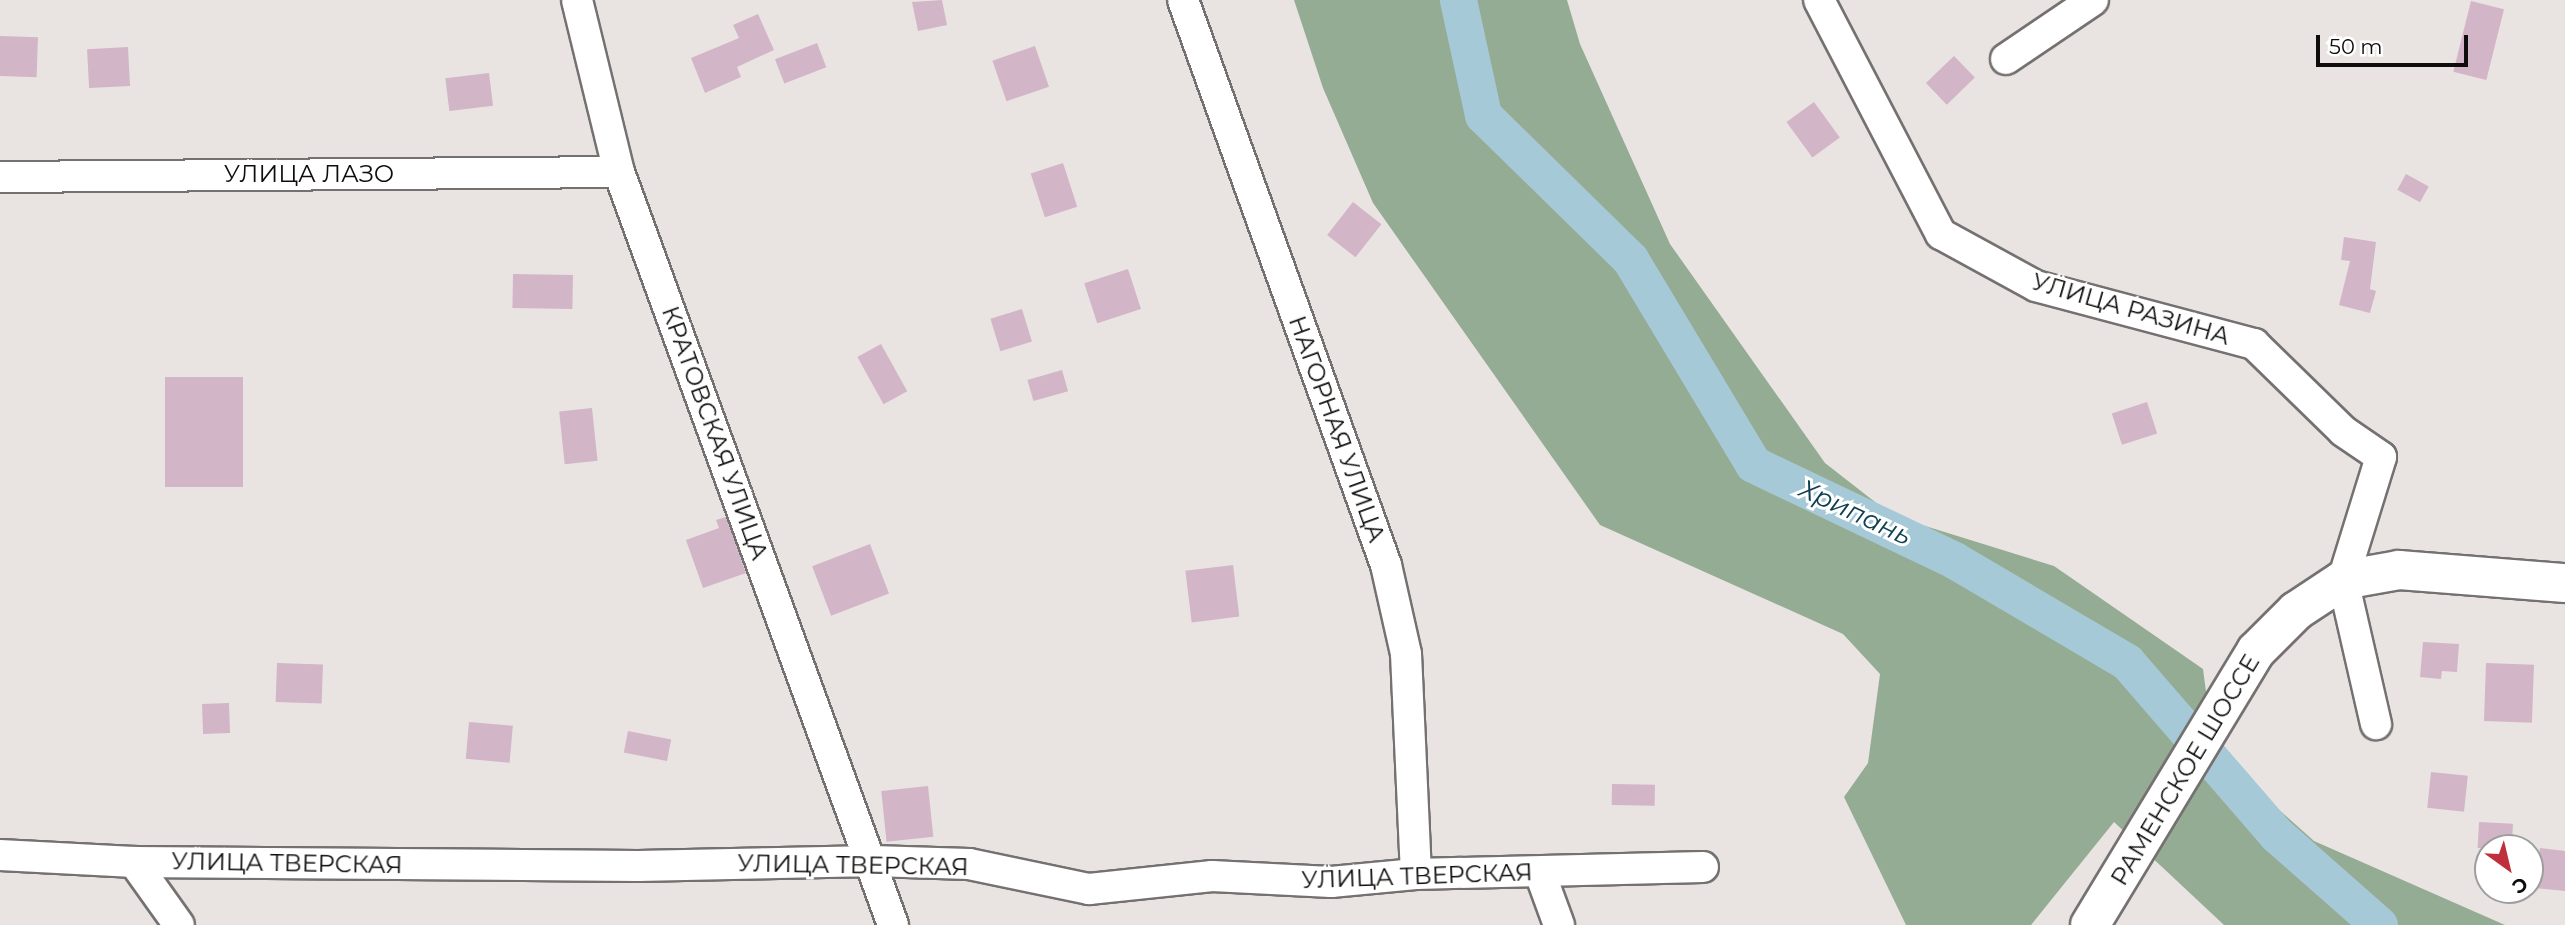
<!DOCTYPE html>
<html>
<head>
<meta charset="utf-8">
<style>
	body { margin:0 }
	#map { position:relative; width:2565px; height:925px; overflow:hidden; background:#e9e4e2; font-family:Montserrat,sans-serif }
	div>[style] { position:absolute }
	.forest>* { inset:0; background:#95ac94 }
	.river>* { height:37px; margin:-18.5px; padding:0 18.5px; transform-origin:18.5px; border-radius:18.5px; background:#a6c9d7 }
	.building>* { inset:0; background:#d2b5c7; transform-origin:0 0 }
	.roads { filter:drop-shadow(2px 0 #757170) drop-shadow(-2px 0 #757170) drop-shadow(0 2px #757170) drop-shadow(0 -2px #757170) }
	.minor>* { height:30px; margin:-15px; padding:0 15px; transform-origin:15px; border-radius:15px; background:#fff }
	.major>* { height:38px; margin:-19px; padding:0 19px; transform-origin:19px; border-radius:19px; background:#fff }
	span { translate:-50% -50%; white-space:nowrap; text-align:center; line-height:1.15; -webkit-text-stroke:6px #fff; paint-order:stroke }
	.street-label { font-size:24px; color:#0e0d0c }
	.water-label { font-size:26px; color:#0e4050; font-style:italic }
	.north { position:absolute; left:2474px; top:834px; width:70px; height:70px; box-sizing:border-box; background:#fff; border:2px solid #9f9e9e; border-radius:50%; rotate:146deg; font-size:19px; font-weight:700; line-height:28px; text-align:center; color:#0e0d0c }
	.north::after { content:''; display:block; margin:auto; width:24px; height:32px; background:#c0303c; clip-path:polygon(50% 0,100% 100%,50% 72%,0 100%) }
	.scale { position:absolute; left:2316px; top:35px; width:152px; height:32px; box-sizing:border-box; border:4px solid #0e0d0c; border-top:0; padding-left:9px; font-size:21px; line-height:24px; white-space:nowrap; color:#0e0d0c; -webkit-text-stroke:5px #fff; paint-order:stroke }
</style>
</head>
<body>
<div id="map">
	<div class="forest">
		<div style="clip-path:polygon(1294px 0,1567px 0,1580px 44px,1670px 244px,1825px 463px,1893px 516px,2054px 566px,2203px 669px,2214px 752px,2314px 841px,2505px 925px,2224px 925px,2114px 822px,2031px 925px,1906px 925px,1844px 797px,1868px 763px,1880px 674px,1843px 634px,1600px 525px,1373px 203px,1323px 88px)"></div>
	</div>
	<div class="river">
		<div style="left:1458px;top:0;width:118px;rotate:77.7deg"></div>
		<div style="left:1483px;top:115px;width:206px;rotate:44.4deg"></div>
		<div style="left:1630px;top:259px;width:239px;rotate:59deg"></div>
		<div style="left:1753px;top:464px;width:223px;rotate:25.5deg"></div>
		<div style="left:1954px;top:560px;width:201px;rotate:30.5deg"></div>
		<div style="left:2127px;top:662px;width:229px;rotate:49.1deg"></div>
		<div style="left:2277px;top:835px;width:136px;rotate:41.4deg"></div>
	</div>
	<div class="building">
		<div style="clip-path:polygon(942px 0,947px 25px,918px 31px,912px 2px)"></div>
		<div style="left:2471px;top:1px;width:34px;height:73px;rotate:14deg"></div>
		<div style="clip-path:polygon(758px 14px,774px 50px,737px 67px,741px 77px,705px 93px,691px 58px,739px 38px,733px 25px)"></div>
		<div style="left:0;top:36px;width:38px;height:40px;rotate:2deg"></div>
		<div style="left:817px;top:43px;width:26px;height:45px;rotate:69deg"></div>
		<div style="left:1035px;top:46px;width:43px;height:45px;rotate:71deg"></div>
		<div style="left:128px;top:47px;width:39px;height:41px;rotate:87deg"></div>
		<div style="left:1954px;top:56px;width:30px;height:39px;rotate:46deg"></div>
		<div style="left:489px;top:73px;width:33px;height:44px;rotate:83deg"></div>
		<div style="left:1814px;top:102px;width:44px;height:34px;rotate:54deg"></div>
		<div style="left:1063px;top:163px;width:46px;height:34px;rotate:72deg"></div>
		<div style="left:2406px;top:174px;width:26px;height:18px;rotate:29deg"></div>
		<div style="left:1353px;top:202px;width:36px;height:42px;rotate:38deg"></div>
		<div style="clip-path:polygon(2344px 237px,2376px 242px,2370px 289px,2376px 291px,2370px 313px,2339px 305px,2350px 261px,2341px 260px)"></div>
		<div style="left:1128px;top:269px;width:42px;height:46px;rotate:72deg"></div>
		<div style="left:513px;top:274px;width:60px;height:34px;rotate:1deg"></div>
		<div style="left:1022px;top:309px;width:34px;height:33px;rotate:73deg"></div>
		<div style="left:881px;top:344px;width:54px;height:27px;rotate:61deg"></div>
		<div style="left:1062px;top:370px;width:22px;height:36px;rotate:74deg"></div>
		<div style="left:165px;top:377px;width:78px;height:110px"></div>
		<div style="left:2147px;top:402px;width:33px;height:37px;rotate:72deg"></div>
		<div style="left:592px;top:408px;width:53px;height:33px;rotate:84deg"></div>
		<div style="clip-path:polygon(726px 517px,746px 573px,703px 588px,686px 540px,719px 528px,716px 520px)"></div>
		<div style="left:870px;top:544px;width:53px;height:62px;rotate:69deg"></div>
		<div style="left:1233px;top:565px;width:52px;height:48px;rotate:83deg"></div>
		<div style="clip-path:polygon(2423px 642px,2459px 644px,2457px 672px,2442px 671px,2441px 679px,2420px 677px)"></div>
		<div style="left:277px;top:663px;width:46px;height:39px;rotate:2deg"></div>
		<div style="left:2486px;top:663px;width:48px;height:58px;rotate:2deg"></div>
		<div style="left:229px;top:703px;width:30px;height:27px;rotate:88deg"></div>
		<div style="left:469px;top:722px;width:44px;height:37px;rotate:5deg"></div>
		<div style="left:628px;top:731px;width:44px;height:22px;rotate:11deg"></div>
		<div style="left:2431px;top:772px;width:37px;height:36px;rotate:6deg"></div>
		<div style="left:1612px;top:784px;width:43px;height:21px;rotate:1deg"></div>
		<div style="left:928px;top:786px;width:51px;height:47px;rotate:84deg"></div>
		<div style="left:2479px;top:822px;width:34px;height:26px;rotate:3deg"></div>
		<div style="clip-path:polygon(2540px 848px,2565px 851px,2565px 891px,2535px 888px)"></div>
	</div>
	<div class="roads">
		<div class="minor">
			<div style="left:577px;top:0;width:177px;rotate:76.3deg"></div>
			<div style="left:619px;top:172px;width:801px;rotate:70deg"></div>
			<div style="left:1183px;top:0;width:600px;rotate:70.24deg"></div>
			<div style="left:1386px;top:565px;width:91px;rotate:77.3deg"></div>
			<div style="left:1406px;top:654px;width:220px;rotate:87.4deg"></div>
			<div style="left:1819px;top:0;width:264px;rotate:62.5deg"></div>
			<div style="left:1941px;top:234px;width:108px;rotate:28.7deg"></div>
			<div style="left:2036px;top:286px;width:226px;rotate:14.9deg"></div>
			<div style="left:2254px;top:344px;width:124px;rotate:44.3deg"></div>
			<div style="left:2343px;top:431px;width:46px;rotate:34.4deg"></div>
			<div style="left:2381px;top:457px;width:129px;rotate:107.2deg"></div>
			<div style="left:2343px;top:580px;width:148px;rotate:77.1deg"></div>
			<div style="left:2006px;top:59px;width:105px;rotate:-34.1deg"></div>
			<div style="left:0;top:177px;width:619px;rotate:-0.46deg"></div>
			<div style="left:0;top:855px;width:134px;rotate:3deg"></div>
			<div style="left:134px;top:862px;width:504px;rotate:0.45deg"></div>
			<div style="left:638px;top:866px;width:235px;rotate:-1.2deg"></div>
			<div style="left:873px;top:861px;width:96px;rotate:1.8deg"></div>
			<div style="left:969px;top:864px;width:123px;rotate:11.8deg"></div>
			<div style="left:1089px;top:889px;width:124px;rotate:-6deg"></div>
			<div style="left:1212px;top:876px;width:119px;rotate:2.9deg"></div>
			<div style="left:1331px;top:882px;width:85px;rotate:-5.4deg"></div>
			<div style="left:1416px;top:874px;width:287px;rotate:-1.4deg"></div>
			<div style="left:134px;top:862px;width:77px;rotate:54.5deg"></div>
			<div style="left:1540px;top:873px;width:55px;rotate:69.9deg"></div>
		</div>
		<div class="major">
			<div style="left:2090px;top:925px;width:320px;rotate:-58.8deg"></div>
			<div style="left:2256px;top:651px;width:57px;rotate:-45deg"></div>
			<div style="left:2296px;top:611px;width:56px;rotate:-33.4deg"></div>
			<div style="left:2343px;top:580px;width:57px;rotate:-10.1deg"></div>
			<div style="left:2399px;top:570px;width:167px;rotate:4.5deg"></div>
		</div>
	</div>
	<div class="street-label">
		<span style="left:309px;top:174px">УЛИЦА ЛАЗО</span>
		<span style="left:2131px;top:309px;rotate:16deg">УЛИЦА РАЗИНА</span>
		<span style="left:1337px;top:429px;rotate:70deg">НАГОРНАЯ УЛИЦА</span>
		<span style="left:715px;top:433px;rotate:70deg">КРАТОВСКАЯ УЛИЦА</span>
		<span style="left:2185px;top:770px;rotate:-59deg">РАМЕНСКОЕ ШОССЕ</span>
		<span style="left:287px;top:863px;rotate:1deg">УЛИЦА ТВЕРСКАЯ</span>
		<span style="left:853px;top:865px;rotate:1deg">УЛИЦА ТВЕРСКАЯ</span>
		<span style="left:1417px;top:876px;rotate:-2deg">УЛИЦА ТВЕРСКАЯ</span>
	</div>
	<div class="water-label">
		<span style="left:1855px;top:513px;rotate:25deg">Хрипань</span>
	</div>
	<div class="north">С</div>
	<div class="scale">50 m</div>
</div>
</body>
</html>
